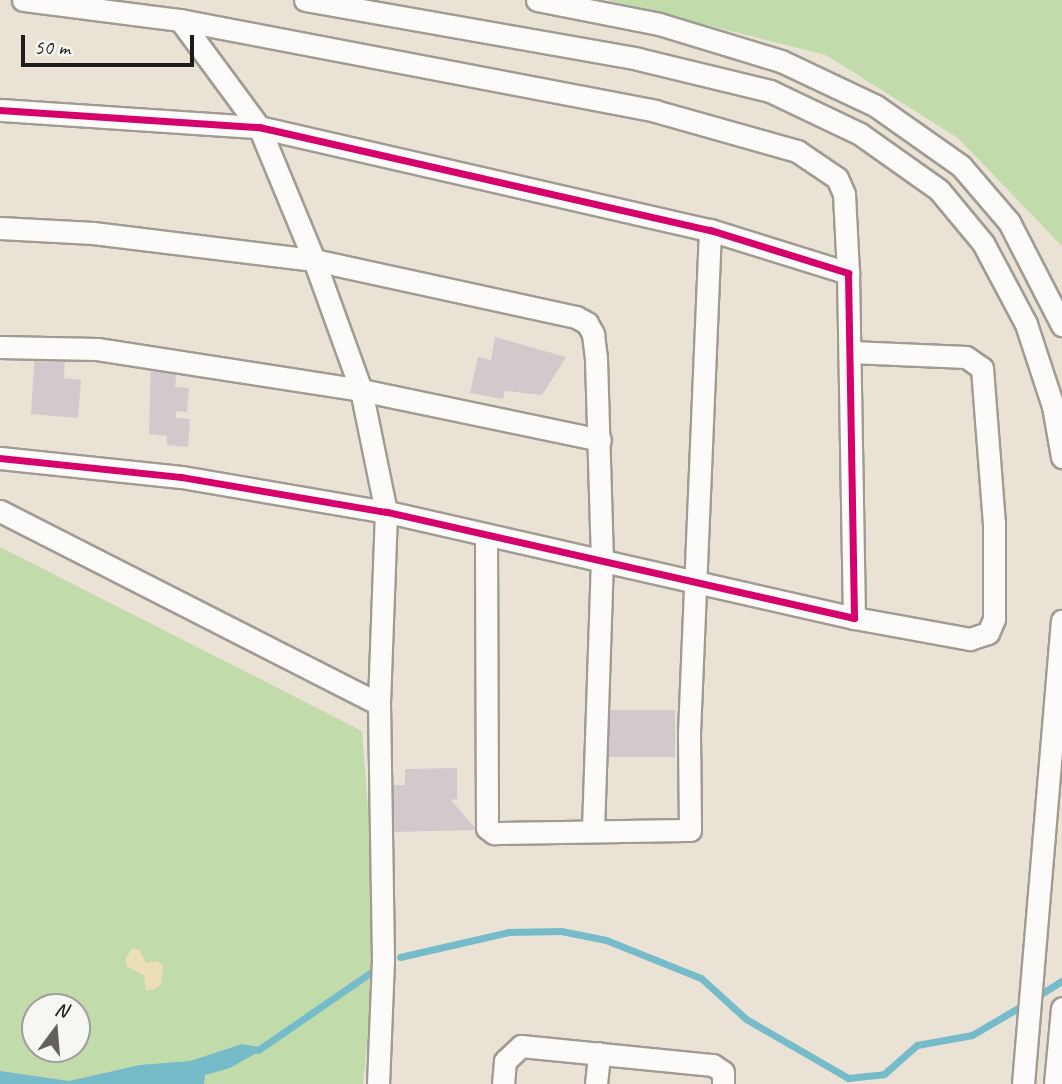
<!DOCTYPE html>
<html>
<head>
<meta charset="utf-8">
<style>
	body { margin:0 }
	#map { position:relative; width:1062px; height:1084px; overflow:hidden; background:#eae2d4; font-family:Caveat,sans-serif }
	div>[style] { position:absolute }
	.green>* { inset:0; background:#c1dbaa }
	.sand>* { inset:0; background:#ecdeb6 }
	.water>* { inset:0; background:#76bbc9 }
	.stream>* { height:7px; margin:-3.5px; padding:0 3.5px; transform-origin:3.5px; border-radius:3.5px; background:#76bbc9 }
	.building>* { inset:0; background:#d2c9cc; transform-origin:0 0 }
	.roads { filter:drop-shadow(2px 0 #a09b93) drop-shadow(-2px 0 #a09b93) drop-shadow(0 2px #a09b93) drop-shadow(0 -2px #a09b93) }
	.minor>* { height:21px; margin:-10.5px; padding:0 10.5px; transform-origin:10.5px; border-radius:10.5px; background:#fcfbf9 }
	.cycleway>* { height:7px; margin:-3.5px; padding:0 3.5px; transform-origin:3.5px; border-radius:3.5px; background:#d6006c }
	span { translate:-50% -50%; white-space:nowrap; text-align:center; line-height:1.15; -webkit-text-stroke:5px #f6f6f2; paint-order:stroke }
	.north { position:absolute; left:21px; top:993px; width:70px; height:70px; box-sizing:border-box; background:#f6f6f2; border:2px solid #9f9f9c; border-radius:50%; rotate:16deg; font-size:19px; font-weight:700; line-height:28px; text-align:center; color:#1c1c1c }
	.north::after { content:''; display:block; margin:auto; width:24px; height:32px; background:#64615c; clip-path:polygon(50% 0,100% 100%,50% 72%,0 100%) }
	.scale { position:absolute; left:21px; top:35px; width:173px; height:32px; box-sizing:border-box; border:4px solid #1c1c1c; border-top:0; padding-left:9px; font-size:21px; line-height:24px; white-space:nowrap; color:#1c1c1c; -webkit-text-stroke:5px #f6f6f2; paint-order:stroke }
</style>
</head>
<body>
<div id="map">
	<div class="green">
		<div style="clip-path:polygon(607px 0,1062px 0,1062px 246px,958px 138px,826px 55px)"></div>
		<div style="clip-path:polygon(evenodd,0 547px,362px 731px,369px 823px,372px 993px,363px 1084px,0 1084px,0 547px,35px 1007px,77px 1007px,77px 1049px,35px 1049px,35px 1007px)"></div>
	</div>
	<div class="sand">
		<div style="clip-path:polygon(133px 948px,140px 951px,146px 963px,157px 961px,163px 966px,161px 984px,154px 990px,146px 990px,144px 975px,126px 966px,126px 957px)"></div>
	</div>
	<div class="water">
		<div style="clip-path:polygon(242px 1044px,265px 1048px,230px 1068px,205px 1075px,204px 1084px,0 1084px,0 1071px,69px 1081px,140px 1065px,190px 1061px)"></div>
	</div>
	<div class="stream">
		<div style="left:400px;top:957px;width:112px;rotate:-12.9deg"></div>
		<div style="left:509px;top:932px;width:52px;rotate:-1.1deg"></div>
		<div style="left:561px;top:931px;width:46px;rotate:11.3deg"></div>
		<div style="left:606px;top:940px;width:102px;rotate:21.8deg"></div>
		<div style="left:701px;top:978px;width:61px;rotate:42.3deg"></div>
		<div style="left:746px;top:1019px;width:118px;rotate:30deg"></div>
		<div style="left:848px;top:1078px;width:36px;rotate:-6deg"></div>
		<div style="left:884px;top:1074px;width:44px;rotate:-41.3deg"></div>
		<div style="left:917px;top:1045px;width:56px;rotate:-10.3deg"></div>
		<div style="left:972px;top:1035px;width:61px;rotate:-30.3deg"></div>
		<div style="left:1036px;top:997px;width:31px;rotate:-32deg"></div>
		<div style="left:258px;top:1050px;width:140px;rotate:-34.5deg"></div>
	</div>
	<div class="building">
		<div style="clip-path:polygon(495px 337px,566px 357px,542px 395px,505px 391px,503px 399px,470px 393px,478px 357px,491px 360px)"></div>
		<div style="clip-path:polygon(35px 350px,65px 352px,64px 378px,81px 380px,78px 418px,31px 414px)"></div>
		<div style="clip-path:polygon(151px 364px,177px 366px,175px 387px,189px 388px,187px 412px,176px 411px,176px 418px,190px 419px,188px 447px,167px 445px,167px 436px,149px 434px)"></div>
		<div style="left:606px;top:710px;width:69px;height:47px"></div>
		<div style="clip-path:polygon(457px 768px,457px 799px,451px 800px,477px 830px,390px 832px,389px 785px,405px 785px,405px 769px)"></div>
	</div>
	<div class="roads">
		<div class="minor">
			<div style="left:23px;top:0;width:158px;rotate:7.3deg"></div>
			<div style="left:180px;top:20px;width:484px;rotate:10.8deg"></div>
			<div style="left:655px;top:111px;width:148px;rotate:15.7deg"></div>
			<div style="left:797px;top:151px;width:48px;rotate:34deg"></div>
			<div style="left:837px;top:178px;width:17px;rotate:66deg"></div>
			<div style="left:844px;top:194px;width:79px;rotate:87.1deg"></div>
			<div style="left:305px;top:0;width:338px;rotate:10deg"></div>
			<div style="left:638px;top:59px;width:136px;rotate:13.6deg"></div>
			<div style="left:770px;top:91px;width:100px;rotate:25.5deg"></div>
			<div style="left:860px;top:134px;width:97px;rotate:35.3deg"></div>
			<div style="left:939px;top:190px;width:69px;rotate:50.3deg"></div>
			<div style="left:983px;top:243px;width:92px;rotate:62deg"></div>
			<div style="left:1026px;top:324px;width:86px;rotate:71.8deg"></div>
			<div style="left:1053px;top:406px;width:52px;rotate:80deg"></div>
			<div style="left:537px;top:0;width:124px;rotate:11.1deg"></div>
			<div style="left:659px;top:24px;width:127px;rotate:16.9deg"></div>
			<div style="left:781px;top:61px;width:105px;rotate:25.3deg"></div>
			<div style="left:876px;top:106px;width:104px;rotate:35.2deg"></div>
			<div style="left:961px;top:166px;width:74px;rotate:49.4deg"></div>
			<div style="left:1009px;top:222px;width:116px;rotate:62.8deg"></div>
			<div style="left:180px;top:20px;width:133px;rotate:53.6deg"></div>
			<div style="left:259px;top:127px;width:144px;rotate:67.5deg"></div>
			<div style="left:314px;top:260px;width:138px;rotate:70.1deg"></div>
			<div style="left:361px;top:390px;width:125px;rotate:78.4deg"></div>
			<div style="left:386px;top:512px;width:192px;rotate:92.1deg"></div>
			<div style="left:379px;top:704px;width:256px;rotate:89.1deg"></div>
			<div style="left:383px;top:960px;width:124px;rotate:92.3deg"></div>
			<div style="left:0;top:110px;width:260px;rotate:3.8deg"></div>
			<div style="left:259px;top:127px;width:463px;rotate:12.9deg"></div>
			<div style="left:710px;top:230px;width:145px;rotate:17.3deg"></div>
			<div style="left:848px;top:273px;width:345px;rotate:89deg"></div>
			<div style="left:854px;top:618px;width:480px;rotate:-167.2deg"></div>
			<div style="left:386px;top:512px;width:208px;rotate:-170.3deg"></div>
			<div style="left:181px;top:477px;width:182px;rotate:-174deg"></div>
			<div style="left:0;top:228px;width:93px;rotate:3.1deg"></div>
			<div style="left:93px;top:233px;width:223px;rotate:7deg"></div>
			<div style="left:314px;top:260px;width:268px;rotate:12.3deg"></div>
			<div style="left:576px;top:317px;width:13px;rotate:29deg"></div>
			<div style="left:587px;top:323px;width:13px;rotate:61deg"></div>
			<div style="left:593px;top:334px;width:25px;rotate:83deg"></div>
			<div style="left:596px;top:359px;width:200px;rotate:88.3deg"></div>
			<div style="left:602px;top:559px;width:272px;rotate:91.9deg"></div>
			<div style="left:0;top:347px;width:97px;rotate:1.2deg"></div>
			<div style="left:97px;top:349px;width:267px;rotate:8.8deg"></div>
			<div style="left:361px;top:390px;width:244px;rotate:11.8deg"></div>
			<div style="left:851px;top:352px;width:115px;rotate:2.5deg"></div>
			<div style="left:966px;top:357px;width:19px;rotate:35deg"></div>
			<div style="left:982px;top:368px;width:155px;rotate:85.6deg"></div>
			<div style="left:994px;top:523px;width:96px;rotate:90deg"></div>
			<div style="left:994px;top:619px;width:15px;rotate:113deg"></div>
			<div style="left:988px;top:633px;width:19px;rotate:162deg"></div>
			<div style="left:970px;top:639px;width:118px;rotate:-169.7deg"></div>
			<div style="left:0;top:511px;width:425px;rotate:27deg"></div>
			<div style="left:486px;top:538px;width:290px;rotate:89.8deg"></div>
			<div style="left:487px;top:828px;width:9px;rotate:36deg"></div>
			<div style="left:494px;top:833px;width:196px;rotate:-0.9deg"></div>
			<div style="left:690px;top:830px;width:97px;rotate:-90.6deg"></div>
			<div style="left:689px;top:733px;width:503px;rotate:-87.61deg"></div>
			<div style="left:503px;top:1084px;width:23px;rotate:-85deg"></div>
			<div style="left:505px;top:1061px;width:22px;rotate:-43deg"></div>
			<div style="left:521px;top:1046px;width:193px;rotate:5.7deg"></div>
			<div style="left:713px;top:1065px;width:12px;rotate:35deg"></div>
			<div style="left:723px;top:1072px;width:12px;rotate:90deg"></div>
			<div style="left:596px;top:1084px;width:31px;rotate:-84deg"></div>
			<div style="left:1023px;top:1084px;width:465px;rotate:-85.2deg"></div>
			<div style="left:1055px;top:1084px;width:76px;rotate:-84.7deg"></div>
		</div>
	</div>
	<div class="cycleway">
		<div style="left:0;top:110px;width:260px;rotate:3.8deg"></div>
		<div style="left:259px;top:127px;width:463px;rotate:12.9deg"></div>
		<div style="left:710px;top:230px;width:145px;rotate:17.3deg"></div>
		<div style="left:848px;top:273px;width:345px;rotate:89deg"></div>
		<div style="left:854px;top:618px;width:480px;rotate:-167.2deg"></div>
		<div style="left:386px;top:512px;width:208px;rotate:-170.3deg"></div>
		<div style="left:181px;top:477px;width:182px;rotate:-174deg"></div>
	</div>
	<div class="north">N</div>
	<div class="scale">50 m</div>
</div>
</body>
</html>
